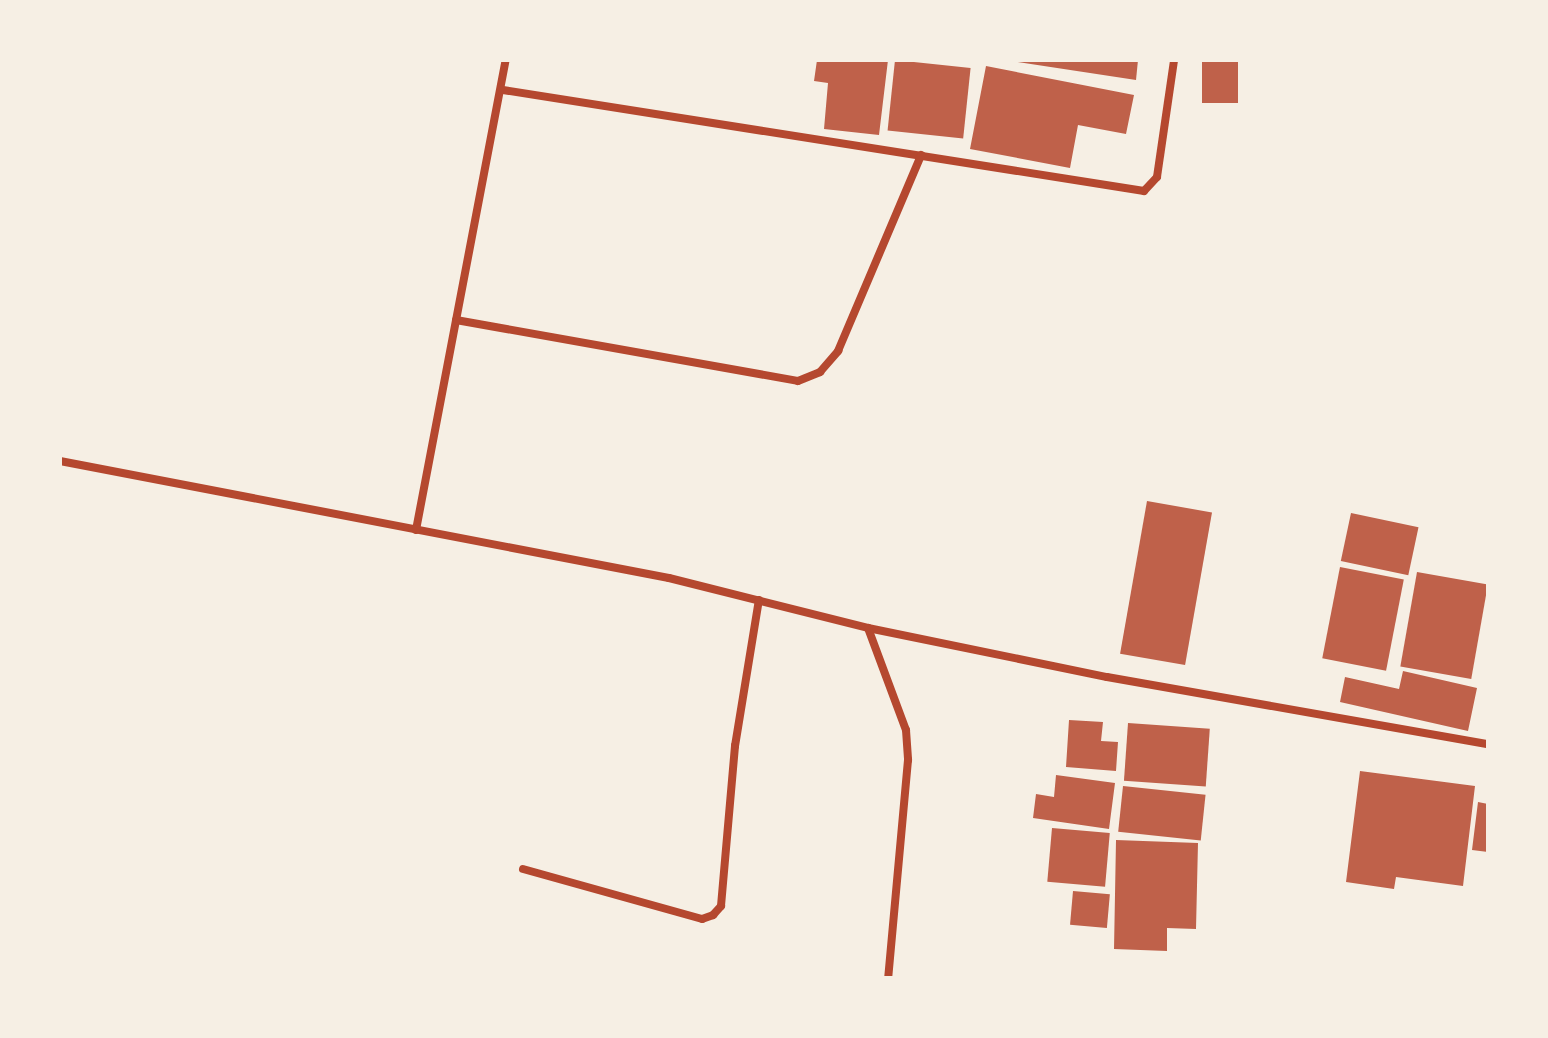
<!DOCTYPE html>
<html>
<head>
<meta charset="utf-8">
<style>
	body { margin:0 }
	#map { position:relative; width:1548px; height:1038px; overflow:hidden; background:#f6efe4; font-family:Commissioner,sans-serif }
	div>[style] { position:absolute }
	.building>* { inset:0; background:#bf614a; transform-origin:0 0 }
	.minor>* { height:8px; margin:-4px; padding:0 4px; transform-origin:4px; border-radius:4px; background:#b5482f }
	span { translate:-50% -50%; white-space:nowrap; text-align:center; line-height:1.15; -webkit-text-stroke:8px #f6efe4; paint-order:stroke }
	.frame { position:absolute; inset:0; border:62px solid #f6efe4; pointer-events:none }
</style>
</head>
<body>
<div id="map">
	<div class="building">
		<div style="clip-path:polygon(817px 60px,888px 60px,879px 135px,824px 129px,828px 83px,814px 81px)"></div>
		<div style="left:895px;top:60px;width:76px;height:71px;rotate:6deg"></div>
		<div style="clip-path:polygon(1004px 60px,1138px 60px,1136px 80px)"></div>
		<div style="left:1202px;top:60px;width:36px;height:43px"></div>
		<div style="clip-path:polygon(986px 66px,1134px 95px,1126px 134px,1078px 125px,1070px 168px,970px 149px)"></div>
		<div style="left:1147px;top:501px;width:66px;height:155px;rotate:10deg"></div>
		<div style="left:1351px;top:513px;width:69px;height:49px;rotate:12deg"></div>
		<div style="left:1340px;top:567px;width:65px;height:93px;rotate:11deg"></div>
		<div style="left:1417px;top:572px;width:72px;height:96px;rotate:10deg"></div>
		<div style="clip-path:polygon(1403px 671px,1477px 688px,1468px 731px,1340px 702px,1345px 677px,1399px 689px)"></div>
		<div style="clip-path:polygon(1069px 720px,1103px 722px,1101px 741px,1118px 742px,1116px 771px,1066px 767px)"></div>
		<div style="left:1128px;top:723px;width:82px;height:58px;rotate:4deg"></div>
		<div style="clip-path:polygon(1360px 771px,1475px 786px,1463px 886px,1396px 877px,1394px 889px,1346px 882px)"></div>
		<div style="clip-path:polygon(1056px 775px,1115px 783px,1109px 829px,1033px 818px,1036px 794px,1054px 797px)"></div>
		<div style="left:1123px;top:786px;width:83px;height:46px;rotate:6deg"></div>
		<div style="clip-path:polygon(1478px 802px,1488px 804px,1488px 852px,1472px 850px)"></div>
		<div style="left:1052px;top:828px;width:58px;height:54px;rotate:5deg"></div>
		<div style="clip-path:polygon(1116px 840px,1198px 843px,1196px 929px,1167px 928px,1167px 951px,1114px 949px)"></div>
		<div style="left:1073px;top:891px;width:37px;height:34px;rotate:5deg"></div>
	</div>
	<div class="minor">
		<div style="left:503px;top:90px;width:649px;rotate:8.95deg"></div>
		<div style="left:1144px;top:191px;width:19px;rotate:-47deg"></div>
		<div style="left:1157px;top:177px;width:118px;rotate:-81.7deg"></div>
		<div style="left:456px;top:320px;width:347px;rotate:10.1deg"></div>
		<div style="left:798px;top:381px;width:24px;rotate:-22deg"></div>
		<div style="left:820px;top:372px;width:28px;rotate:-49deg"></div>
		<div style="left:838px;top:351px;width:213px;rotate:-67deg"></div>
		<div style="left:60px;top:461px;width:620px;rotate:10.88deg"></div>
		<div style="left:669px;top:578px;width:205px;rotate:14.1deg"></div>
		<div style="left:868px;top:628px;width:244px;rotate:11.6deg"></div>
		<div style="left:1107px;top:677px;width:387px;rotate:10deg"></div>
		<div style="left:416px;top:530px;width:479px;rotate:-79.2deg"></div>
		<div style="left:868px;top:628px;width:109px;rotate:69.6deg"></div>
		<div style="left:906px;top:730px;width:30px;rotate:86deg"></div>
		<div style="left:908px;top:760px;width:219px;rotate:95.2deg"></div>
		<div style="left:523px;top:869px;width:186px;rotate:15.6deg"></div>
		<div style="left:702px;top:919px;width:12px;rotate:-20deg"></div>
		<div style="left:713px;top:915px;width:12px;rotate:-48deg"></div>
		<div style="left:721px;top:906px;width:161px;rotate:-85deg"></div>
		<div style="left:735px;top:746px;width:148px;rotate:-80.7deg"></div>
	</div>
	<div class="frame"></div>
</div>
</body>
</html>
